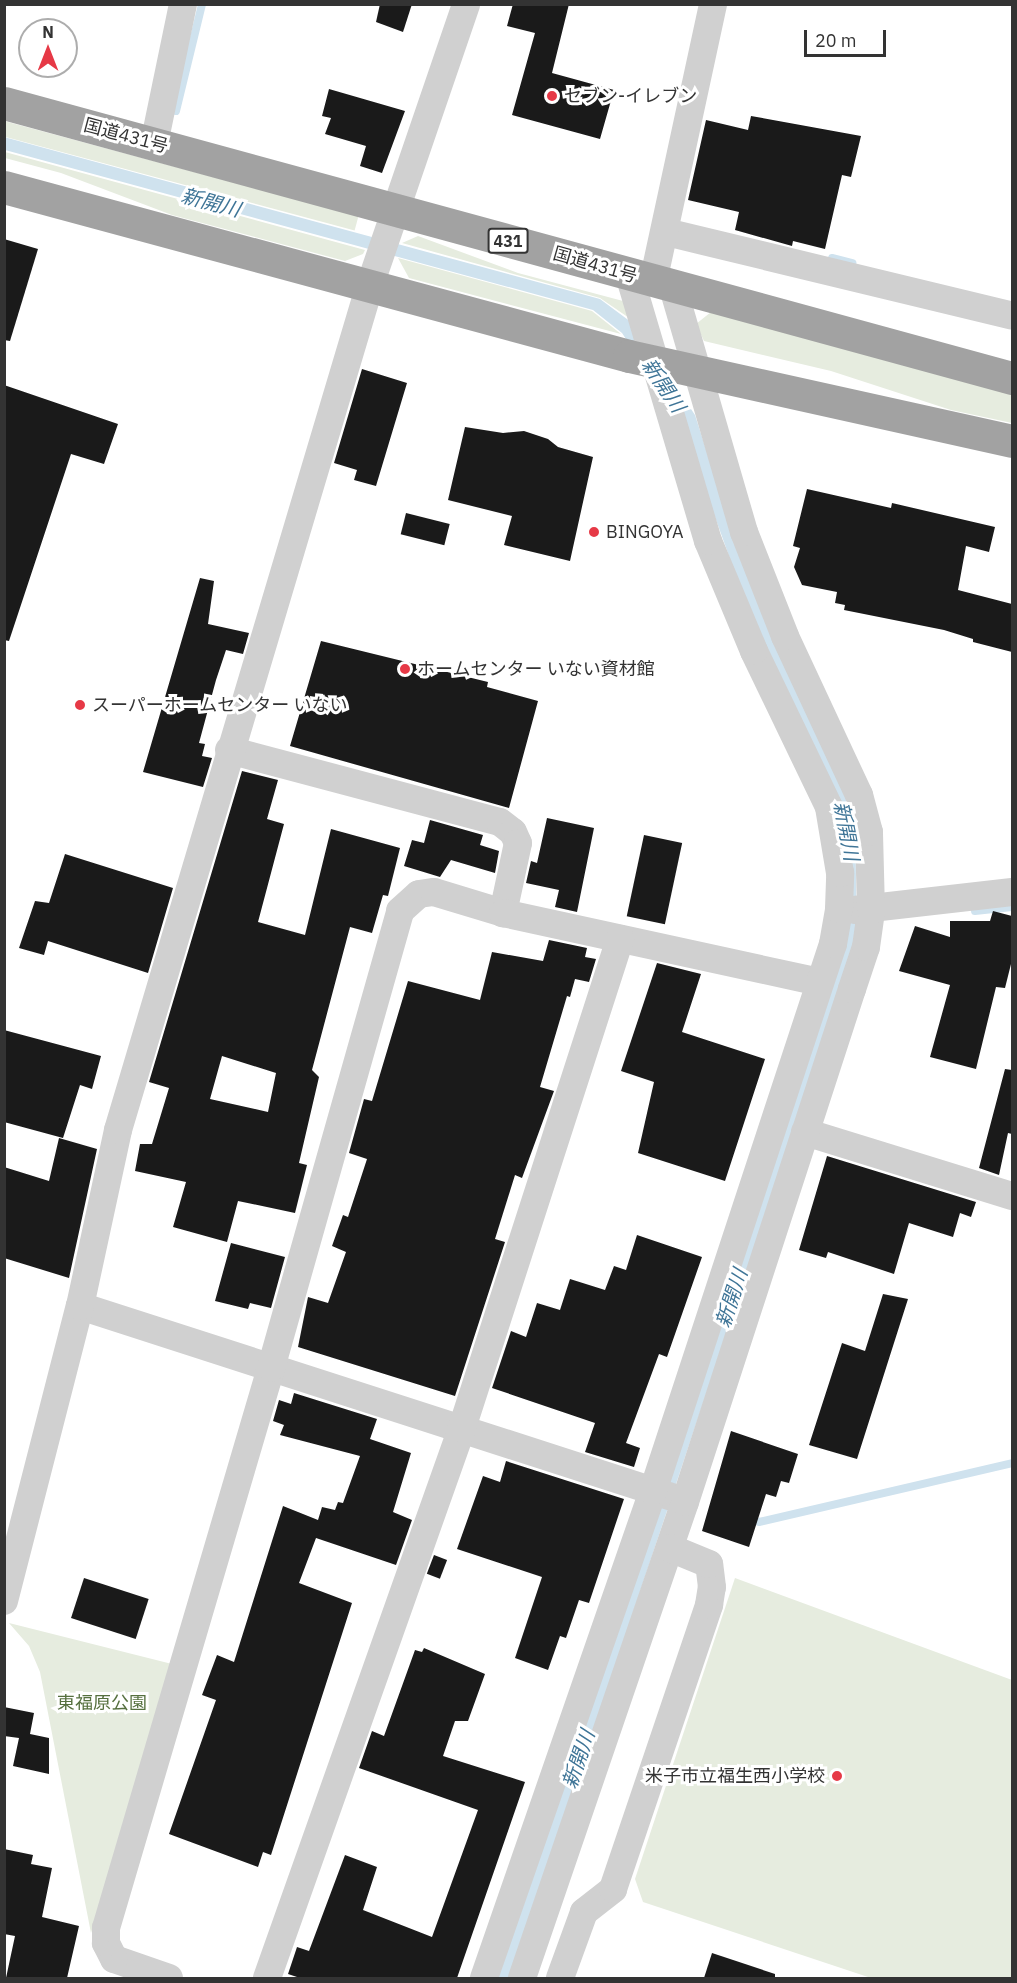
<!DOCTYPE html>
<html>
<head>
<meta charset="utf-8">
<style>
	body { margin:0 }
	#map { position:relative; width:1017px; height:1983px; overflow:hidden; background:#fff; font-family:"IBM Plex Sans","Noto Sans JP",sans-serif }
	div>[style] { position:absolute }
	.green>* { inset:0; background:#e6ecdf; transform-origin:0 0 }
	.water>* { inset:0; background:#cfe2ee }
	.stream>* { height:8px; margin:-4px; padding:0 4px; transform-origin:4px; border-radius:4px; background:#cfe2ee }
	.building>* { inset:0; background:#1a1a1a; transform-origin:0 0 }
	.minor>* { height:28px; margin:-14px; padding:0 14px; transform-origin:14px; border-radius:14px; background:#d0d0d0 }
	.trunk>* { height:33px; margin:-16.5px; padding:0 16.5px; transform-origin:16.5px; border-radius:16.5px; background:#a2a2a2 }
	.dots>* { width:16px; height:16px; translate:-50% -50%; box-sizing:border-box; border:3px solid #fff; border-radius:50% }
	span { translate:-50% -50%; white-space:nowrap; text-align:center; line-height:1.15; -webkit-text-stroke:6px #fff; paint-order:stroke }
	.shield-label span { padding:2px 4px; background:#fff; border:2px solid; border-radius:4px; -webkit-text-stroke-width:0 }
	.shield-label { font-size:16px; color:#333; font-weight:700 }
	.poi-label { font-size:18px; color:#333 }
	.left { translate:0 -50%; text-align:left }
	.right { translate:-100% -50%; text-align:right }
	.street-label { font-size:18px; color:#333 }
	.park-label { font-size:18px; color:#56703f }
	.water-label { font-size:20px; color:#3f7597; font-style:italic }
	.frame { position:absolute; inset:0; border:6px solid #333; pointer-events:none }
	.north { position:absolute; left:18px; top:18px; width:60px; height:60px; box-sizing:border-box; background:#fff; border:2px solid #adadad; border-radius:50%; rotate:0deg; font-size:16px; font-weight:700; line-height:24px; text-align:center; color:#333 }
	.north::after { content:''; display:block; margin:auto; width:21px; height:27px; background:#e63946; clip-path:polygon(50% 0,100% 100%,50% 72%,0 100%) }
	.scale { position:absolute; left:804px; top:30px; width:82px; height:27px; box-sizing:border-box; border:3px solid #333; border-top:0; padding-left:8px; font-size:18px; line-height:21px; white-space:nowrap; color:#333; -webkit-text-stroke:4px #fff; paint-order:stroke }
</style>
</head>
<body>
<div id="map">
	<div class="green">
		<div style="left:4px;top:121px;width:367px;height:15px;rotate:15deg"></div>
		<div style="clip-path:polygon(4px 152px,5px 152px,365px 250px,363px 254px,345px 261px,172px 215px,61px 173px,5px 158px)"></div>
		<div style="clip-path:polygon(418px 236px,518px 273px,623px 301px,635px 322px,600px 298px,402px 243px)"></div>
		<div style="clip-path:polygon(398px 258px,592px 311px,621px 334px,409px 278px)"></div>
		<div style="clip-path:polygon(711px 312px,1012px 393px,1012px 423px,951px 410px,831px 371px,704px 341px,696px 324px)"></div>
		<div style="clip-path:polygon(735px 1578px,1012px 1680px,1012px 1978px,871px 1978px,643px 1902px,635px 1879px)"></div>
		<div style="clip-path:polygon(9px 1623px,172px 1664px,91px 1933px,40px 1672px,29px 1646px)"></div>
	</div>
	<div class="water">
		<div style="clip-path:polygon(4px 137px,600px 299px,635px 325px,695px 415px,711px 465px,855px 812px,857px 942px,511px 1978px,496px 1978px,849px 888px,681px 423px,622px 333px,593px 310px,5px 150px)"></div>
	</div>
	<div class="stream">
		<div style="left:176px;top:111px;width:110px;rotate:-76.3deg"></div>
		<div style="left:832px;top:258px;width:21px;rotate:14deg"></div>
		<div style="left:975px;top:911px;width:37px;rotate:-6deg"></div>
		<div style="left:759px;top:1522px;width:260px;rotate:-13.1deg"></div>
	</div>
	<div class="building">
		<div style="clip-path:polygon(380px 4px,412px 4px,403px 32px,376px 22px)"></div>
		<div style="clip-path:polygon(513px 4px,569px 4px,552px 73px,614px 90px,600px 139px,512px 115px,535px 33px,507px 26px)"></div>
		<div style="clip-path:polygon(329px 89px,405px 111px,382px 173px,360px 166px,366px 146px,325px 134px,331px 118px,322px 116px)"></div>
		<div style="clip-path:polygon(751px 116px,861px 136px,851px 177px,842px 175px,825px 249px,793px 241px,792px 246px,735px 230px,739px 212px,688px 200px,706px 120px,748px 130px)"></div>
		<div style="clip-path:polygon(4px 239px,38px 249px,10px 341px,4px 340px)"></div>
		<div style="clip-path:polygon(362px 369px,407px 383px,376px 486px,354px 480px,357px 470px,334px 463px)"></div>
		<div style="clip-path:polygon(4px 385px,118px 424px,104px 464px,71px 454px,9px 641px,4px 640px)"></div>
		<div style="clip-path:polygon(465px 427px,503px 433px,524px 431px,548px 439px,558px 447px,593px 457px,570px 561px,504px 545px,512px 516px,448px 500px)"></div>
		<div style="clip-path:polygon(807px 489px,891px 508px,892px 503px,995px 527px,989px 552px,966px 546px,958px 590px,1012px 604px,1012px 652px,973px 642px,973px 639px,944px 630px,844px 610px,845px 605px,835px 603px,837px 592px,802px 585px,794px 567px,800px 548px,793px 546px)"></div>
		<div style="left:406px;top:513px;width:45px;height:22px;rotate:14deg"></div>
		<div style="clip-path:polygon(200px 578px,214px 581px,208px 624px,249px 633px,243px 654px,226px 650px,216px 680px,199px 743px,205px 744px,202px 756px,212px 758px,203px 787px,143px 772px)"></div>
		<div style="clip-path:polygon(321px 641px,488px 682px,487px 687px,538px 701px,509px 808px,290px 746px)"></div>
		<div style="clip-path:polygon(evenodd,242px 771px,278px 780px,267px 819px,284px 824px,258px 922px,305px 935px,331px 829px,400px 848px,388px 896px,383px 895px,372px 933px,350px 927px,312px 1070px,319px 1077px,299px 1163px,307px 1165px,295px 1213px,238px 1201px,227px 1242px,173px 1227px,186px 1182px,135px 1171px,140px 1144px,152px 1144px,169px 1088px,149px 1082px,242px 771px,222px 1056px,276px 1073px,268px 1112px,210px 1099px,222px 1056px)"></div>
		<div style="clip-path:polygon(547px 818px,594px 828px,577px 912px,555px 907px,559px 890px,526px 883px,531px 861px,537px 863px)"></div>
		<div style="clip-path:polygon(430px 820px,483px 835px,480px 845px,499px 851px,495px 873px,451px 860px,440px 877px,404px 866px,412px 840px,424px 843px)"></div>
		<div style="left:644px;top:835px;width:39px;height:83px;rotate:12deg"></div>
		<div style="clip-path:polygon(65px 854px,173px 888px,148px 973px,48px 941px,44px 955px,19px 948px,35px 901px,49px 903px)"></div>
		<div style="clip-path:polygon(993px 911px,1012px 916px,1012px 960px,1005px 988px,996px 987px,976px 1069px,930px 1057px,950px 985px,899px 971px,915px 926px,950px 937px,950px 921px,990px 921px)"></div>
		<div style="clip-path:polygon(549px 940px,587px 948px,585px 957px,596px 959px,589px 982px,575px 979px,570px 997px,567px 996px,540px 1087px,554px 1091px,522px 1178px,515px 1175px,495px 1239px,505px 1242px,455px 1396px,298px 1347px,308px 1297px,328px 1303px,346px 1252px,332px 1246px,343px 1215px,348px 1217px,367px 1159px,349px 1153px,364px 1099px,372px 1101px,408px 981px,480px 1000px,492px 952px,543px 961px)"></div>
		<div style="clip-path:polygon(657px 963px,701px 974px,682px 1032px,765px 1059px,725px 1181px,638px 1153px,654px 1082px,621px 1071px)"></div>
		<div style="clip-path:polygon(4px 1030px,101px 1056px,92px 1089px,80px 1085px,63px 1138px,4px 1122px)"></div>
		<div style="clip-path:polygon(1005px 1069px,1012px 1070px,1012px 1134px,1008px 1133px,999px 1175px,979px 1168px)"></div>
		<div style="clip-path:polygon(59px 1138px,97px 1149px,69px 1278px,4px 1258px,4px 1167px,49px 1181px)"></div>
		<div style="clip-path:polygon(827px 1156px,976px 1202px,971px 1217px,960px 1213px,953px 1237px,909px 1223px,894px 1274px,828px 1252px,826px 1258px,799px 1250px)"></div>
		<div style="clip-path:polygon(637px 1235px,702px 1257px,667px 1357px,659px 1354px,626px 1443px,640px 1448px,634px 1467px,585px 1452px,595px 1423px,492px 1388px,511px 1331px,526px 1337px,537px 1303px,560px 1310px,570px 1279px,605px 1290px,614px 1266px,626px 1270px)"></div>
		<div style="clip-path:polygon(231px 1243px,285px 1257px,271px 1308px,250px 1303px,248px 1309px,215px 1301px)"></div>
		<div style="clip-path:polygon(883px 1294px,908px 1299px,857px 1459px,809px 1445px,842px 1343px,865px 1351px)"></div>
		<div style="clip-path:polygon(294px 1393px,377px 1419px,370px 1439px,411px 1453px,393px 1512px,412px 1520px,396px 1565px,316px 1538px,299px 1583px,352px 1603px,271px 1855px,263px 1852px,258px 1867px,169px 1834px,216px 1700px,202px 1695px,217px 1655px,234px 1662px,283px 1506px,318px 1520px,322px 1507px,335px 1510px,338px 1502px,343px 1503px,360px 1456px,280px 1435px,284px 1425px,273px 1421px,279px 1400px,291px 1404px)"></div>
		<div style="clip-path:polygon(731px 1431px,798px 1454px,789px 1483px,781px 1481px,776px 1497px,766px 1494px,749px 1547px,702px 1531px)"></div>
		<div style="clip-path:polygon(506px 1461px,624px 1499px,589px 1603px,579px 1600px,566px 1638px,560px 1636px,548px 1670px,515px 1658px,542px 1577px,457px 1549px,483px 1476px,500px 1482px)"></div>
		<div style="left:434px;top:1555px;width:14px;height:20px;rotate:21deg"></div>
		<div style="left:84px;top:1578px;width:68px;height:42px;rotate:18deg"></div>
		<div style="clip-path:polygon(424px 1648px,485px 1674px,468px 1721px,455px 1721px,443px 1756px,525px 1782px,457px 1978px,300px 1978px,288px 1974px,297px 1947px,309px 1951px,345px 1855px,377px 1867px,363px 1910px,432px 1937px,478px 1810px,359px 1768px,372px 1731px,384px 1736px,415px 1650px,422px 1652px)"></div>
		<div style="clip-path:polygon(4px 1707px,34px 1713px,30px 1734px,49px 1738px,49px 1774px,13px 1766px,19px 1738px,4px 1736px)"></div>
		<div style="clip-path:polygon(4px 1849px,33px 1855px,31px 1864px,52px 1868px,42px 1917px,79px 1926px,67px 1978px,6px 1978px,15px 1936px,4px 1934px)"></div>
		<div style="clip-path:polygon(712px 1953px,775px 1974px,775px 1978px,704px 1978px)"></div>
	</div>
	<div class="minor">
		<div style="left:154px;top:144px;width:143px;rotate:-78.3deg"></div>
		<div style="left:666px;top:232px;width:356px;rotate:13.6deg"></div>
		<div style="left:653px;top:282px;width:284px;rotate:-77.8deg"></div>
		<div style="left:229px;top:750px;width:280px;rotate:14.9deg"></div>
		<div style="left:500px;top:822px;width:16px;rotate:38deg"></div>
		<div style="left:513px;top:832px;width:12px;rotate:66deg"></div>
		<div style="left:518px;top:843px;width:72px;rotate:102.1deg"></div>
		<div style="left:854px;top:910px;width:159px;rotate:-6.5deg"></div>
		<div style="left:805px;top:1132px;width:217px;rotate:17.2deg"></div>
		<div style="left:80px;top:1306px;width:622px;rotate:17.88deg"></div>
		<div style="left:4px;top:1601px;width:305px;rotate:-75.6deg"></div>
		<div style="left:80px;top:1306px;width:180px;rotate:-77.8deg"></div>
		<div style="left:118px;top:1130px;width:879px;rotate:-73.4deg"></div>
		<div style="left:369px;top:288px;width:300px;rotate:-71.1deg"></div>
		<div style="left:169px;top:1978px;width:58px;rotate:-160.9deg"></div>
		<div style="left:114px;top:1959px;width:18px;rotate:-117deg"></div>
		<div style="left:106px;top:1943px;width:15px;rotate:-90deg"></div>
		<div style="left:106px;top:1928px;width:584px;rotate:-73.58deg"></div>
		<div style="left:271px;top:1368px;width:475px;rotate:-74.2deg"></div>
		<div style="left:400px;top:911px;width:25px;rotate:-42deg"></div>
		<div style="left:419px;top:894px;width:15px;rotate:-8deg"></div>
		<div style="left:434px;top:892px;width:72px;rotate:16.9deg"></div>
		<div style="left:503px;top:913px;width:324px;rotate:12.3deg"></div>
		<div style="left:267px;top:1978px;width:584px;rotate:-70.48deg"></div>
		<div style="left:462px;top:1428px;width:514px;rotate:-72.09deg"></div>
		<div style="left:484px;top:1978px;width:515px;rotate:-70.86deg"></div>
		<div style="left:653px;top:1491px;width:576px;rotate:-71.79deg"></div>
		<div style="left:833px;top:944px;width:36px;rotate:-80deg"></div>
		<div style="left:839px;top:909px;width:36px;rotate:-88deg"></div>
		<div style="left:840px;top:873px;width:67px;rotate:-99.5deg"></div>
		<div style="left:829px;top:807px;width:173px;rotate:-115.7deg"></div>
		<div style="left:754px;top:651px;width:119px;rotate:-112.7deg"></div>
		<div style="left:708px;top:541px;width:277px;rotate:-106.5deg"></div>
		<div style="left:522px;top:1978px;width:503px;rotate:-71.1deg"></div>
		<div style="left:685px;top:1502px;width:539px;rotate:-71.97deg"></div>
		<div style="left:852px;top:989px;width:44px;rotate:-71.6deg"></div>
		<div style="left:866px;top:947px;width:37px;rotate:-82deg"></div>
		<div style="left:871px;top:910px;width:78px;rotate:-91.5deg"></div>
		<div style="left:869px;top:832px;width:38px;rotate:-105deg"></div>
		<div style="left:859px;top:795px;width:175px;rotate:-115deg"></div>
		<div style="left:785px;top:636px;width:112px;rotate:-111.5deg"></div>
		<div style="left:744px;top:532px;width:255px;rotate:-106.2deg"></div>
		<div style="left:560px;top:1978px;width:70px;rotate:-70deg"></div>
		<div style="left:584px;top:1912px;width:37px;rotate:-38deg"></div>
		<div style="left:613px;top:1889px;width:300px;rotate:-71.3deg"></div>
		<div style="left:709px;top:1605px;width:18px;rotate:-81deg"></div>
		<div style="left:712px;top:1587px;width:23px;rotate:-97deg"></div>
		<div style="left:709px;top:1564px;width:42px;rotate:-157.7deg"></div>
	</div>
	<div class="trunk">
		<div style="left:4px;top:103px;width:1045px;rotate:15.26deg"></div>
		<div style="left:4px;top:187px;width:647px;rotate:15.13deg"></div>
		<div style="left:629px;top:356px;width:392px;rotate:12.5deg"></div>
	</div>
	<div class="dots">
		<div style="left:552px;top:96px;background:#e63946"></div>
		<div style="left:594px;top:532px;background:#e63946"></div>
		<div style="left:405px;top:669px;background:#e63946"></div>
		<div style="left:80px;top:705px;background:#e63946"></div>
		<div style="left:837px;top:1776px;background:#e63946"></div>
	</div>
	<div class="shield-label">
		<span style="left:508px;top:241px">431</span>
	</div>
	<div class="poi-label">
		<span class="left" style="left:564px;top:96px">セブン-イレブン</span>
		<span class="left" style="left:606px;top:532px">BINGOYA</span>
		<span class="left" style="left:417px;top:669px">ホームセンター いない資材館</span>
		<span class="left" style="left:92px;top:705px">スーパーホームセンター いない</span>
		<span class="right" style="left:825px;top:1776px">米子市立福生西小学校</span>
	</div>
	<div class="street-label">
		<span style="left:126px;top:136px;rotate:15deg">国道431号</span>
		<span style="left:595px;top:265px;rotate:16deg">国道431号</span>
	</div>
	<div class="park-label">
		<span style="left:102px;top:1703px">東福原公園</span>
	</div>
	<div class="water-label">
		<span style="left:211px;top:202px;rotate:15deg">新開川</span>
		<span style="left:664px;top:385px;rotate:56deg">新開川</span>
		<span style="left:847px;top:831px;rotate:79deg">新開川</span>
		<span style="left:731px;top:1298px;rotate:-72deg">新開川</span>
		<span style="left:578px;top:1759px;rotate:-71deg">新開川</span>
	</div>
	<div class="frame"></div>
	<div class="north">N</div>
	<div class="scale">20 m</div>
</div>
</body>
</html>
